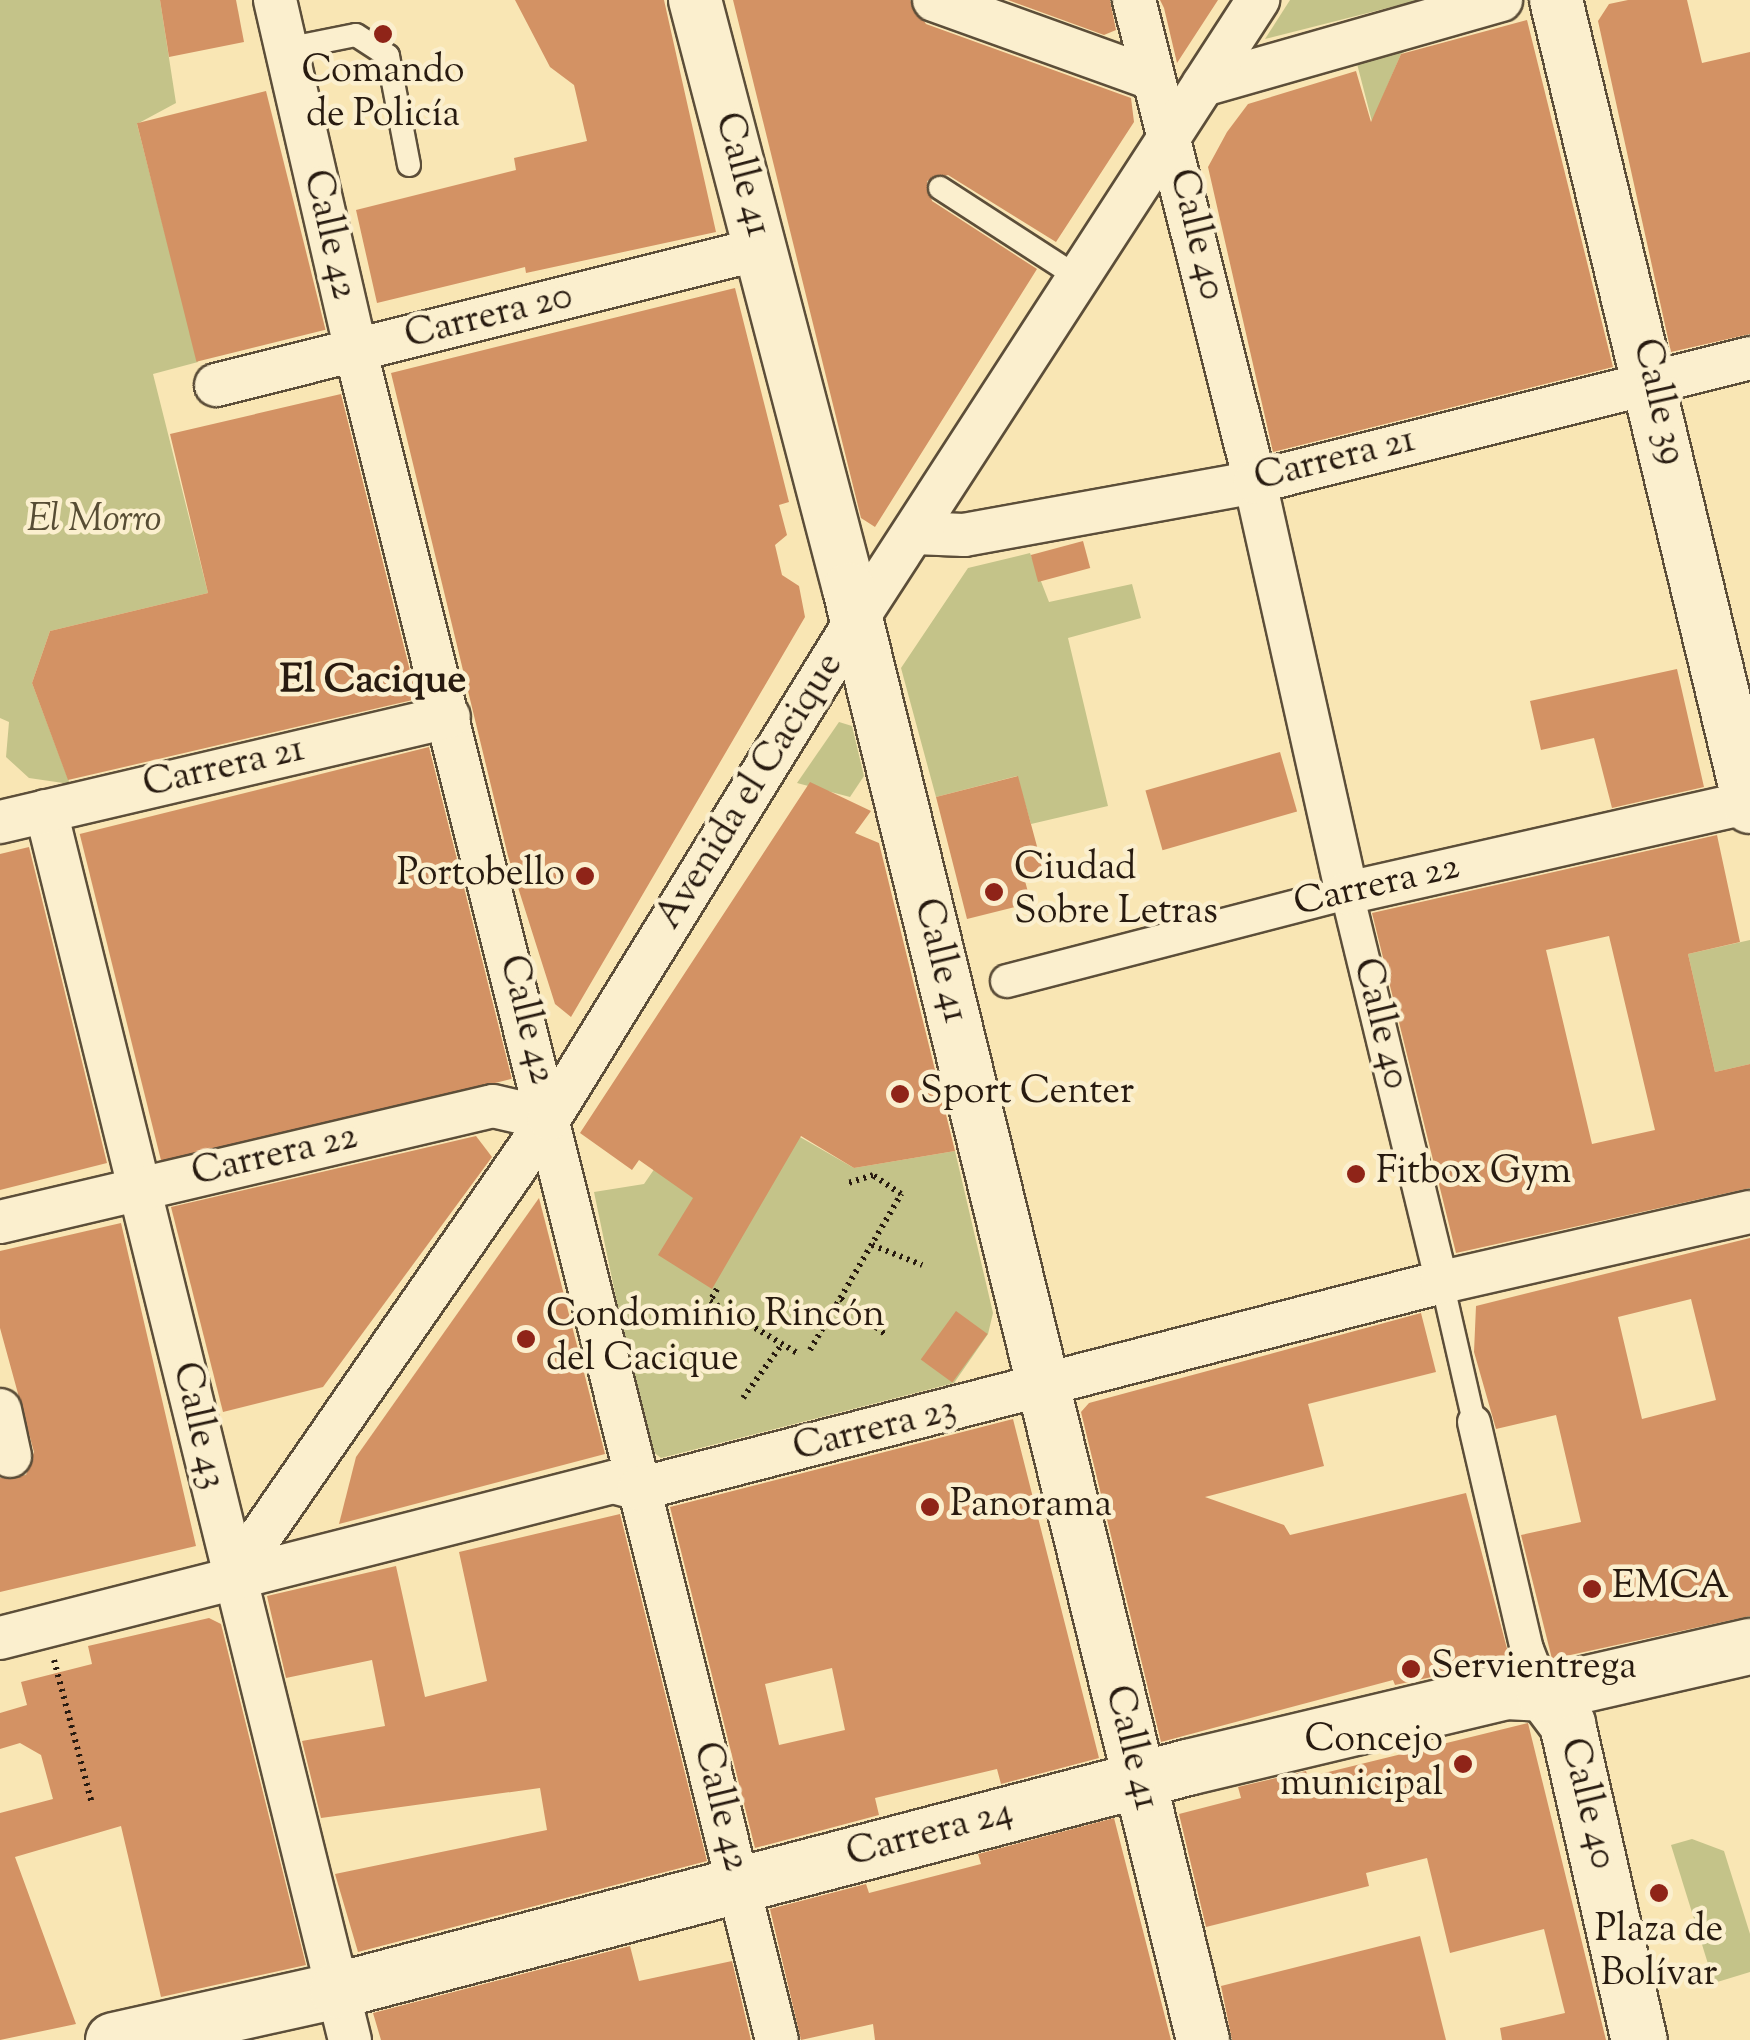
<!DOCTYPE html>
<html>
<head>
<meta charset="utf-8">
<style>
	body { margin:0 }
	#map { position:relative; width:1750px; height:2040px; overflow:hidden; background:#f9e6b4; font-family:"Sorts Mill Goudy",serif }
	div>[style] { position:absolute }
	.green>* { inset:0; background:#c4c389 }
	.building>* { inset:0; background:#d39264; transform-origin:0 0 }
	.path>* { height:6px; margin-top:-3px; transform-origin:0; background:repeating-linear-gradient(90deg,#281b10 0 2.5px,transparent 0 7.5px) }
	.roads { filter:drop-shadow(2px 0 #5c4e39) drop-shadow(-2px 0 #5c4e39) drop-shadow(0 2px #5c4e39) drop-shadow(0 -2px #5c4e39) }
	.service>* { height:22px; margin:-11px; padding:0 11px; transform-origin:11px; border-radius:11px; background:#fbefce }
	.pedestrian>* { height:32px; margin:-16px; padding:0 16px; transform-origin:16px; border-radius:16px; background:#fbefce }
	.minor>* { height:42px; margin:-21px; padding:0 21px; transform-origin:21px; border-radius:21px; background:#fbefce }
	.tertiary>* { height:52px; margin:-26px; padding:0 26px; transform-origin:26px; border-radius:26px; background:#fbefce }
	.secondary>* { height:55px; margin:-27.5px; padding:0 27.5px; transform-origin:27.5px; border-radius:27.5px; background:#fbefce }
	.dots>* { width:28px; height:28px; translate:-50% -50%; box-sizing:border-box; border:5px solid #fbefce; border-radius:50% }
	span { translate:-50% -50%; white-space:nowrap; text-align:center; line-height:1.15; -webkit-text-stroke:9px #fbefce; paint-order:stroke }
	.poi-label { font-size:38px; color:#281b10 }
	.left { translate:0 -50%; text-align:left }
	.right { translate:-100% -50%; text-align:right }
	.street-label { font-size:38px; color:#281b10 }
	.park-label { font-size:38px; color:#574d34; font-style:italic }
	.neighbourhood-label { font-size:40px; color:#281b10; font-weight:700 }
</style>
</head>
<body>
<div id="map">
	<div class="green">
		<div style="clip-path:polygon(0 0,160px 0,176px 103px,137px 124px,198px 362px,153px 374px,208px 593px,50px 631px,32px 683px,70px 784px,29px 778px,6px 757px,9px 722px,0 718px)"></div>
		<div style="clip-path:polygon(1290px 0,1419px 0,1265px 39px)"></div>
		<div style="clip-path:polygon(1414px 47px,1401px 54px,1383px 96px,1378px 145px,1355px 56px)"></div>
		<div style="clip-path:polygon(1030px 553px,1049px 602px,1132px 584px,1141px 618px,1068px 638px,1108px 806px,1031px 824px,1017px 776px,936px 797px,901px 668px,968px 568px)"></div>
		<div style="clip-path:polygon(839px 722px,852px 726px,864px 776px,850px 797px,797px 783px)"></div>
		<div style="clip-path:polygon(1750px 940px,1750px 1064px,1715px 1072px,1688px 954px)"></div>
		<div style="clip-path:polygon(686px 1123px,793px 1133px,854px 1168px,955px 1151px,993px 1313px,988px 1334px,954px 1383px,661px 1458px,647px 1447px,594px 1192px,644px 1184px)"></div>
		<div style="clip-path:polygon(1692px 1839px,1724px 1851px,1750px 1934px,1750px 1972px,1714px 1983px,1671px 1845px)"></div>
	</div>
	<div class="building">
		<div style="clip-path:polygon(160px 0,236px 0,244px 42px,169px 57px)"></div>
		<div style="clip-path:polygon(515px 0,664px 0,716px 232px,526px 273px,525px 267px,377px 303px,356px 210px,516px 170px,514px 158px,587px 141px,574px 85px,550px 67px)"></div>
		<div style="clip-path:polygon(733px 0,910px 0,926px 24px,1131px 98px,1134px 122px,1056px 242px,948px 175px,927px 181px,932px 201px,1037px 269px,875px 527px,861px 518px)"></div>
		<div style="clip-path:polygon(1008px 0,1110px 0,1116px 30px,1104px 35px)"></div>
		<div style="clip-path:polygon(1160px 0,1218px 0,1177px 63px,1164px 8px)"></div>
		<div style="clip-path:polygon(1628px 0,1687px 0,1702px 63px,1750px 52px,1750px 334px,1671px 352px,1598px 21px,1609px 4px)"></div>
		<div style="clip-path:polygon(1527px 20px,1613px 367px,1273px 452px,1208px 167px,1227px 132px,1248px 104px,1356px 71px,1371px 122px,1401px 54px)"></div>
		<div style="left:266px;top:91px;width:246px;height:133px;rotate:76deg"></div>
		<div style="clip-path:polygon(735px 288px,789px 502px,779px 505px,787px 535px,775px 545px,782px 575px,799px 586px,805px 617px,571px 1017px,555px 1004px,508px 856px,391px 373px)"></div>
		<div style="clip-path:polygon(341px 394px,417px 699px,68px 780px,32px 683px,50px 631px,208px 593px,170px 434px)"></div>
		<div style="left:1083px;top:541px;width:28px;height:54px;rotate:75deg"></div>
		<div style="clip-path:polygon(1677px 669px,1704px 787px,1612px 808px,1594px 738px,1541px 750px,1530px 701px)"></div>
		<div style="left:429px;top:747px;width:342px;height:360px;rotate:76deg"></div>
		<div style="left:1280px;top:752px;width:62px;height:140px;rotate:74deg"></div>
		<div style="clip-path:polygon(1018px 776px,1045px 876px,1025px 881px,1031px 903px,967px 919px,936px 797px)"></div>
		<div style="clip-path:polygon(810px 782px,871px 811px,855px 833px,879px 843px,955px 1151px,854px 1168px,801px 1136px,712px 1289px,658px 1255px,693px 1198px,639px 1160px,632px 1170px,580px 1133px)"></div>
		<div style="clip-path:polygon(evenodd,1717px 835px,1740px 942px,1688px 954px,1715px 1072px,1750px 1064px,1750px 1188px,1456px 1253px,1372px 913px,1717px 835px,1609px 936px,1655px 1130px,1592px 1144px,1546px 950px,1609px 936px)"></div>
		<div style="clip-path:polygon(29px 847px,107px 1163px,0 1190px,0 854px)"></div>
		<div style="clip-path:polygon(476px 1136px,492px 1157px,323px 1387px,223px 1412px,171px 1207px)"></div>
		<div style="clip-path:polygon(539px 1198px,605px 1454px,339px 1524px,356px 1457px)"></div>
		<div style="clip-path:polygon(121px 1223px,196px 1546px,0 1592px,0 1478px,26px 1475px,34px 1452px,0 1328px,0 1251px)"></div>
		<div style="clip-path:polygon(evenodd,1750px 1238px,1750px 1616px,1552px 1659px,1521px 1535px,1581px 1522px,1556px 1415px,1496px 1429px,1474px 1352px,1476px 1306px,1750px 1238px,1691px 1299px,1716px 1400px,1642px 1419px,1618px 1317px,1691px 1299px)"></div>
		<div style="left:956px;top:1311px;width:39px;height:60px;rotate:36deg"></div>
		<div style="clip-path:polygon(1421px 1313px,1436px 1372px,1308px 1404px,1324px 1466px,1205px 1497px,1284px 1525px,1290px 1535px,1466px 1493px,1510px 1660px,1395px 1685px,1393px 1680px,1161px 1742px,1081px 1412px,1089px 1403px)"></div>
		<div style="clip-path:polygon(evenodd,1013px 1419px,1099px 1758px,1001px 1784px,997px 1769px,875px 1798px,879px 1815px,755px 1848px,670px 1507px,1013px 1419px,832px 1668px,845px 1730px,779px 1745px,765px 1684px,832px 1668px)"></div>
		<div style="clip-path:polygon(620px 1514px,707px 1861px,358px 1952px,335px 1874px,547px 1830px,540px 1788px,321px 1818px,302px 1741px,385px 1726px,372px 1660px,286px 1678px,267px 1596px,396px 1566px,425px 1697px,487px 1681px,459px 1552px)"></div>
		<div style="clip-path:polygon(209px 1618px,221px 1624px,306px 1965px,161px 1997px,121px 1826px,15px 1857px,76px 2024px,0 2040px,0 1813px,53px 1799px,41px 1755px,20px 1743px,0 1749px,0 1713px,27px 1705px,21px 1682px,92px 1664px,88px 1646px)"></div>
		<div style="clip-path:polygon(1528px 1723px,1606px 2040px,1502px 2040px,1500px 2028px,1565px 2013px,1544px 1929px,1450px 1953px,1427px 1858px,1366px 1873px,1369px 1886px,1206px 1927px,1179px 1814px,1241px 1798px,1238px 1787px,1306px 1771px,1308px 1777px)"></div>
		<div style="clip-path:polygon(1114px 1818px,1171px 2040px,875px 2040px,873px 2024px,801px 2040px,770px 1909px,866px 1884px,869px 1893px,981px 1864px,978px 1854px)"></div>
		<div style="clip-path:polygon(1420px 1936px,1446px 2040px,1232px 2040px,1221px 1986px)"></div>
		<div style="clip-path:polygon(630px 1946px,639px 1981px,732px 1961px,751px 2040px,381px 2040px,373px 2013px)"></div>
	</div>
	<div class="path">
		<div style="left:872px;top:1245px;width:54px;rotate:21.8deg"></div>
		<div style="left:717px;top:1289px;width:14px;rotate:120deg"></div>
		<div style="left:710px;top:1301px;width:104px;rotate:30.8deg"></div>
		<div style="left:841px;top:1299px;width:58px;rotate:38.7deg"></div>
		<div style="left:810px;top:1350px;width:181px;rotate:-59.7deg"></div>
		<div style="left:901px;top:1194px;width:34px;rotate:-146deg"></div>
		<div style="left:873px;top:1175px;width:28px;rotate:162deg"></div>
		<div style="left:743px;top:1398px;width:67px;rotate:-54.2deg"></div>
		<div style="left:54px;top:1660px;width:149px;rotate:75.2deg"></div>
	</div>
	<div class="roads">
		<div class="service">
			<div style="left:286px;top:49px;width:71px;rotate:-11.3deg"></div>
			<div style="left:356px;top:35px;width:38px;rotate:33deg"></div>
			<div style="left:388px;top:56px;width:111px;rotate:79.1deg"></div>
			<div style="left:940px;top:188px;width:166px;rotate:32.9deg"></div>
			<div style="left:1442px;top:1282px;width:144px;rotate:77.1deg"></div>
		</div>
		<div class="pedestrian">
			<div style="left:1007px;top:981px;width:351px;rotate:-14.5deg"></div>
			<div style="left:1347px;top:893px;width:400px;rotate:76.3deg"></div>
			<div style="left:1474px;top:1422px;width:233px;rotate:76.9deg"></div>
			<div style="left:1527px;top:1649px;width:47px;rotate:68.9deg"></div>
		</div>
		<div class="minor">
			<div style="left:275px;top:0;width:361px;rotate:77deg"></div>
			<div style="left:356px;top:352px;width:1740px;rotate:76deg"></div>
			<div style="left:934px;top:0;width:233px;rotate:19.8deg"></div>
			<div style="left:1134px;top:0;width:497px;rotate:75.9deg"></div>
			<div style="left:1255px;top:482px;width:421px;rotate:77.4deg"></div>
			<div style="left:1347px;top:893px;width:413px;rotate:-12.7deg"></div>
			<div style="left:1203px;top:85px;width:310px;rotate:-15.9deg"></div>
			<div style="left:216px;top:385px;width:561px;rotate:-14.04deg"></div>
			<div style="left:915px;top:533px;width:49px;rotate:2.3deg"></div>
			<div style="left:964px;top:535px;width:296px;rotate:-10.3deg"></div>
			<div style="left:1255px;top:482px;width:510px;rotate:-14.06deg"></div>
			<div style="left:46px;top:811px;width:1266px;rotate:76.11deg"></div>
			<div style="left:0;top:822px;width:461px;rotate:-13.2deg"></div>
			<div style="left:0;top:1222px;width:506px;rotate:-13.24deg"></div>
			<div style="left:493px;top:1106px;width:57px;rotate:13.1deg"></div>
			<div style="left:0;top:1410px;width:47px;rotate:77.7deg"></div>
			<div style="left:233px;top:1576px;width:556px;rotate:-55.34deg"></div>
			<div style="left:549px;top:1119px;width:587px;rotate:-58.37deg"></div>
			<div style="left:857px;top:619px;width:738px;rotate:-57.06deg"></div>
			<div style="left:0;top:1638px;width:633px;rotate:-14.28deg"></div>
			<div style="left:613px;top:1482px;width:27px;rotate:15deg"></div>
			<div style="left:639px;top:1489px;width:829px;rotate:-14.46deg"></div>
			<div style="left:1442px;top:1282px;width:316px;rotate:-12.8deg"></div>
		</div>
		<div class="tertiary">
			<div style="left:695px;top:0;width:609px;rotate:75.35deg"></div>
			<div style="left:849px;top:589px;width:1494px;rotate:76.29deg"></div>
			<div style="left:1556px;top:0;width:830px;rotate:76.48deg"></div>
		</div>
		<div class="secondary">
			<div style="left:1544px;top:1693px;width:39px;rotate:53deg"></div>
			<div style="left:1567px;top:1724px;width:324px;rotate:77.2deg"></div>
			<div style="left:113px;top:2040px;width:230px;rotate:-12.6deg"></div>
			<div style="left:337px;top:1990px;width:879px;rotate:-14.7deg"></div>
			<div style="left:1187px;top:1767px;width:328px;rotate:-13.4deg"></div>
			<div style="left:1506px;top:1691px;width:38px;rotate:3deg"></div>
			<div style="left:1544px;top:1693px;width:211px;rotate:-12.9deg"></div>
		</div>
	</div>
	<div class="dots">
		<div style="left:383px;top:34px;background:#8f2418"></div>
		<div style="left:585px;top:876px;background:#8f2418"></div>
		<div style="left:994px;top:892px;background:#8f2418"></div>
		<div style="left:900px;top:1094px;background:#8f2418"></div>
		<div style="left:1356px;top:1174px;background:#8f2418"></div>
		<div style="left:526px;top:1339px;background:#8f2418"></div>
		<div style="left:930px;top:1507px;background:#8f2418"></div>
		<div style="left:1592px;top:1589px;background:#8f2418"></div>
		<div style="left:1411px;top:1669px;background:#8f2418"></div>
		<div style="left:1463px;top:1764px;background:#8f2418"></div>
		<div style="left:1659px;top:1893px;background:#8f2418"></div>
	</div>
	<div class="poi-label">
		<span style="left:383px;top:95px">Comando<br>de Policía</span>
		<span class="left" style="left:1014px;top:892px">Ciudad<br>Sobre Letras</span>
		<span class="right" style="left:565px;top:876px">Portobello</span>
		<span class="left" style="left:920px;top:1094px">Sport Center</span>
		<span class="left" style="left:1376px;top:1174px">Fitbox Gym</span>
		<span class="left" style="left:546px;top:1339px">Condominio Rincón<br>del Cacique</span>
		<span class="left" style="left:950px;top:1507px">Panorama</span>
		<span class="left" style="left:1612px;top:1589px">EMCA</span>
		<span class="left" style="left:1431px;top:1669px">Servientrega</span>
		<span class="right" style="left:1443px;top:1764px">Concejo<br>municipal</span>
		<span style="left:1659px;top:1954px">Plaza de<br>Bolívar</span>
	</div>
	<div class="street-label">
		<span style="left:741px;top:175px;rotate:75deg">Calle 41</span>
		<span style="left:328px;top:235px;rotate:77deg">Calle 42</span>
		<span style="left:1195px;top:235px;rotate:76deg">Calle 40</span>
		<span style="left:489px;top:318px;rotate:-14deg">Carrera 20</span>
		<span style="left:1657px;top:402px;rotate:77deg">Calle 39</span>
		<span style="left:1335px;top:461px;rotate:-14deg">Carrera 21</span>
		<span style="left:224px;top:769px;rotate:-13deg">Carrera 21</span>
		<span style="left:751px;top:792px;rotate:-58deg">Avenida el Cacique</span>
		<span style="left:1377px;top:887px;rotate:-13deg">Carrera 22</span>
		<span style="left:939px;top:961px;rotate:76deg">Calle 41</span>
		<span style="left:525px;top:1020px;rotate:76deg">Calle 42</span>
		<span style="left:1379px;top:1024px;rotate:76deg">Calle 40</span>
		<span style="left:275px;top:1157px;rotate:-13deg">Carrera 22</span>
		<span style="left:197px;top:1426px;rotate:77deg">Calle 43</span>
		<span style="left:875px;top:1431px;rotate:-14deg">Carrera 23</span>
		<span style="left:1130px;top:1748px;rotate:76deg">Calle 41</span>
		<span style="left:1586px;top:1804px;rotate:76deg">Calle 40</span>
		<span style="left:719px;top:1807px;rotate:76deg">Calle 42</span>
		<span style="left:930px;top:1835px;rotate:-15deg">Carrera 24</span>
	</div>
	<div class="park-label">
		<span style="left:94px;top:522px">El Morro</span>
	</div>
	<div class="neighbourhood-label">
		<span style="left:373px;top:682px">El Cacique</span>
	</div>
</div>
</body>
</html>
